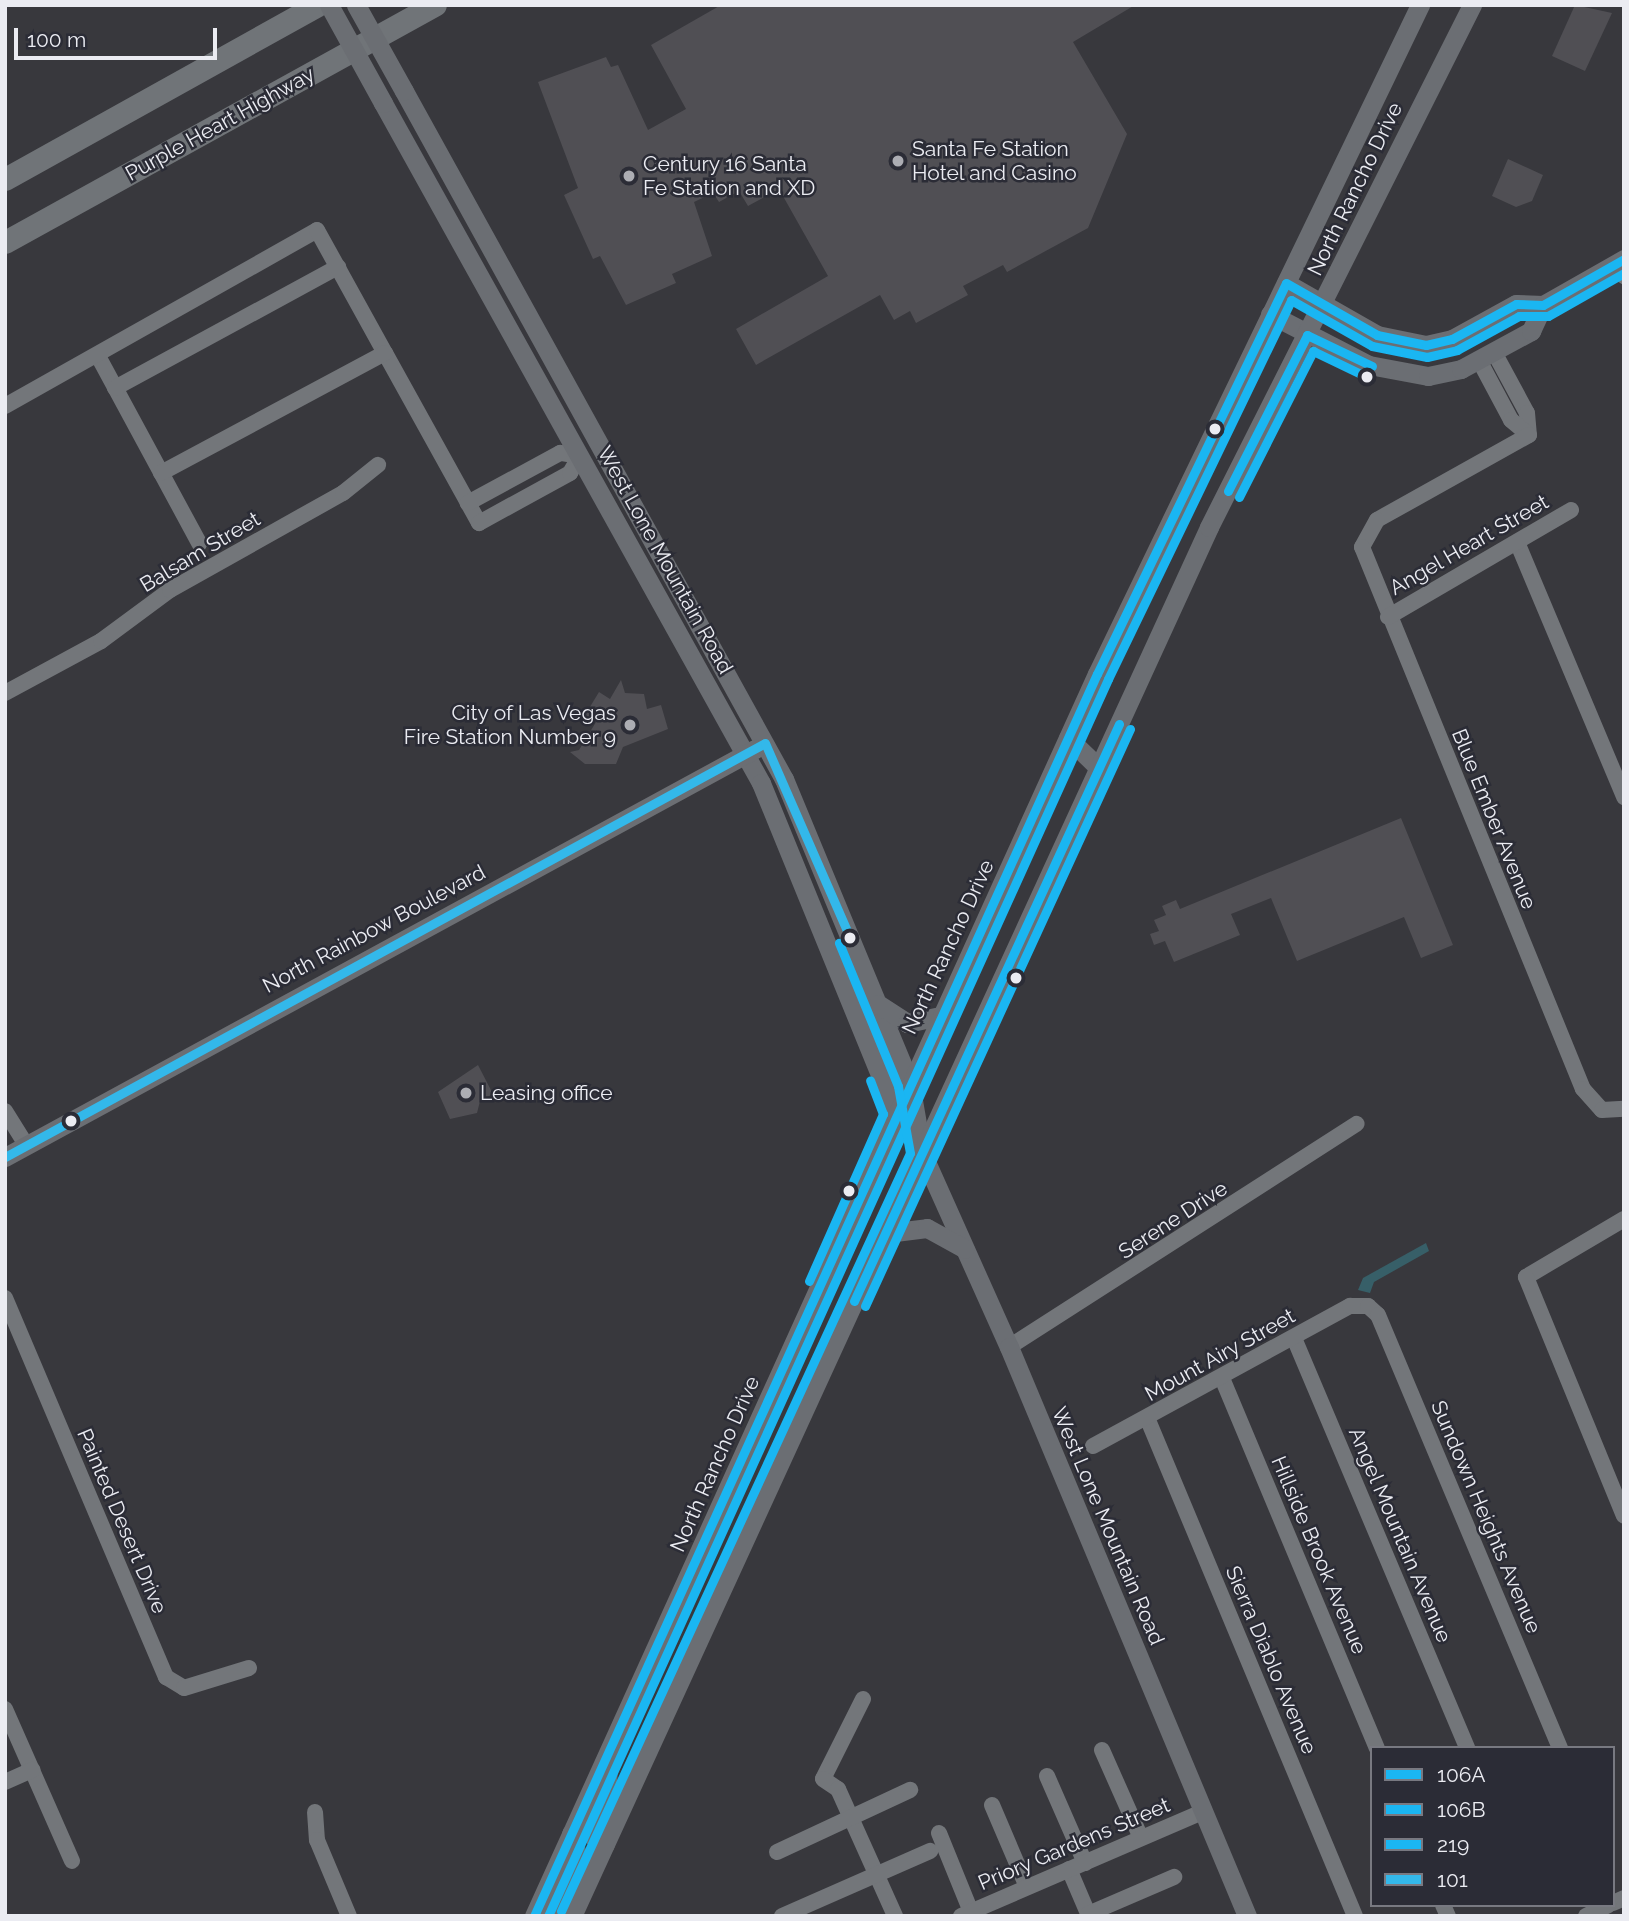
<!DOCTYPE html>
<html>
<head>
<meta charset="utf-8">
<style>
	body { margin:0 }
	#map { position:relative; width:1629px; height:1921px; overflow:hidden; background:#38383d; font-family:Raleway,sans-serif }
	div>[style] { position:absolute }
	.water>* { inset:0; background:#375f68 }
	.building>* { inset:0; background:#504f54 }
	.minor>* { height:16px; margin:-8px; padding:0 8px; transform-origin:8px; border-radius:8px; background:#73767a }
	.major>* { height:19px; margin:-9.5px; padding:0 9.5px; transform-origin:9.5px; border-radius:9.5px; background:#6b6e73 }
	.highway>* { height:23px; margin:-11.5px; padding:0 11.5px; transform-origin:11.5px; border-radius:11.5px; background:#707478 }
	.major-bridge>* { height:19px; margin:-9.5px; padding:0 9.5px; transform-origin:9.5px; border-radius:9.5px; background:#6b6e73 }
	.bus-1>* { height:9px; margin:-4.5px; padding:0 4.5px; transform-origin:4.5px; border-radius:4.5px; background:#1ab6f2 }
	.bus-2>* { height:9px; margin:-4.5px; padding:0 4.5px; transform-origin:4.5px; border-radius:4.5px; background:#1ab6f2 }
	.bus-3>* { height:9px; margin:-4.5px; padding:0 4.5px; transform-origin:4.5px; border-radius:4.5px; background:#1ab6f2 }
	.bus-4>* { height:9px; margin:-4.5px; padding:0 4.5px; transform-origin:4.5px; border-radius:4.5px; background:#33b8ea }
	.dots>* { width:19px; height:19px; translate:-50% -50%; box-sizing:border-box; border:4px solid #2b2c36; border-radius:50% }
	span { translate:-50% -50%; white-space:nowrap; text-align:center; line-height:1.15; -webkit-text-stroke:5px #2b2c36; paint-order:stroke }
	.street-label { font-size:21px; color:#ebecf2 }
	.poi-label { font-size:21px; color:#ebecf2 }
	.left { translate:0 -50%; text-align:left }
	.right { translate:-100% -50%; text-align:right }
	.frame { position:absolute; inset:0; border:7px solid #ebecf2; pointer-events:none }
	.legend { position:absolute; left:1370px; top:1746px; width:245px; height:161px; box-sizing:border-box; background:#2b2c36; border:2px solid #787981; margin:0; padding:9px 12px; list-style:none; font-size:21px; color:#ebecf2 }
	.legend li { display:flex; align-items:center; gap:14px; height:35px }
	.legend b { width:35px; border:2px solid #787981 }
	.scale { position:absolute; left:14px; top:28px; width:203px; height:32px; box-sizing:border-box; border:4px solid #ebecf2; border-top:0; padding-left:9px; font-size:21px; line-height:24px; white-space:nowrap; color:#ebecf2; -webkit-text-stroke:5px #2b2c36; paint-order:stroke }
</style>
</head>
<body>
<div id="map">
	<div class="water">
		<div style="clip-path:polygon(1426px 1243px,1429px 1251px,1374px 1282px,1370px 1293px,1358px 1290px,1363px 1278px)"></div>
	</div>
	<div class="building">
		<div style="clip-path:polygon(721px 5px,1135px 5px,1073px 42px,1127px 134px,1088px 228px,1007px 272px,1003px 265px,963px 286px,968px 295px,916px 323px,910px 311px,894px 320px,880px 295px,756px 365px,736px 329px,828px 276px,779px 189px,748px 206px,739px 191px,719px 202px,713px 193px,694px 202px,712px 256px,672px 274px,676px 283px,626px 305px,600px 256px,593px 259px,564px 195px,578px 188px,538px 82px,606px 57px,611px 67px,618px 65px,648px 130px,686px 109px,651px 45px)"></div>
		<div style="clip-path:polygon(1575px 5px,1612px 13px,1585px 71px,1552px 56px)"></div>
		<div style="clip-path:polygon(1508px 159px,1543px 175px,1532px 201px,1516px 207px,1492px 196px)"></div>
		<div style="clip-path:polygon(621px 680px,625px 693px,644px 694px,647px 709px,661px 705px,668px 729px,623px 747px,616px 764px,585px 764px,570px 752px,579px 750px,596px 722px,585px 715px,599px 692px,610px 699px)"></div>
		<div style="clip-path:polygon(1401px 818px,1453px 945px,1421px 958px,1404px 917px,1297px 961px,1271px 898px,1231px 914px,1240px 935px,1174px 962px,1165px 941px,1154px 945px,1150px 934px,1159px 931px,1154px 920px,1166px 915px,1162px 906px,1176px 900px,1180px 909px)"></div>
		<div style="clip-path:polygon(478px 1065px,493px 1094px,480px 1101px,477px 1113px,450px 1119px,438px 1092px)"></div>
	</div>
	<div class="minor">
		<div style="left:1617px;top:263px;width:15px;rotate:62deg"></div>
		<div style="left:1494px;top:352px;width:69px;rotate:61.6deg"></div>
		<div style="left:1527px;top:413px;width:22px;rotate:85deg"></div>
		<div style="left:98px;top:356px;width:213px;rotate:61.6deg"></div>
		<div style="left:1479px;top:360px;width:68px;rotate:61.9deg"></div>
		<div style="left:1511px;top:420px;width:23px;rotate:40deg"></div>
		<div style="left:115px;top:388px;width:254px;rotate:-28.5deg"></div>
		<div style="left:5px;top:406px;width:358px;rotate:-29.4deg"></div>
		<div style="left:317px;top:230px;width:141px;rotate:61.1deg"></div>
		<div style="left:385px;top:353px;width:171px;rotate:61deg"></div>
		<div style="left:468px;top:503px;width:23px;rotate:61deg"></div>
		<div style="left:479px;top:523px;width:104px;rotate:-28.8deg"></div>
		<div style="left:570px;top:473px;width:20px;rotate:-60deg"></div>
		<div style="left:580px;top:456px;width:20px;rotate:-171deg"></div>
		<div style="left:560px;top:453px;width:105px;rotate:151.5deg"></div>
		<div style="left:1529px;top:435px;width:174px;rotate:150.8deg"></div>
		<div style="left:1377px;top:520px;width:31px;rotate:119deg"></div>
		<div style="left:1362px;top:547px;width:585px;rotate:67.82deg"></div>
		<div style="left:1583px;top:1089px;width:28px;rotate:48deg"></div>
		<div style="left:1602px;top:1110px;width:22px;rotate:-3deg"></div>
		<div style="left:161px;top:473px;width:254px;rotate:-28.2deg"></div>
		<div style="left:1517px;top:542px;width:277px;rotate:67.2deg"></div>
		<div style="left:1388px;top:617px;width:212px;rotate:-30.3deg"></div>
		<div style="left:5px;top:693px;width:109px;rotate:-28.4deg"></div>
		<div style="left:101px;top:641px;width:86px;rotate:-36.5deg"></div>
		<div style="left:170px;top:590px;width:198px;rotate:-29.3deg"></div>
		<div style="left:343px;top:493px;width:45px;rotate:-38.7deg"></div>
		<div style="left:5px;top:1111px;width:40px;rotate:58deg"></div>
		<div style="left:1624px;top:1219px;width:114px;rotate:149.4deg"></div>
		<div style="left:1526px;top:1277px;width:258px;rotate:67.7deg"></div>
		<div style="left:5px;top:1298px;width:412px;rotate:67deg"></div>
		<div style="left:166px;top:1677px;width:21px;rotate:31deg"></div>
		<div style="left:184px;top:1688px;width:68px;rotate:-17.1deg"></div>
		<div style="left:1294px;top:1338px;width:445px;rotate:67.1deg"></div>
		<div style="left:1009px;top:1347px;width:413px;rotate:-32.7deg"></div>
		<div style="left:1222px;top:1378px;width:401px;rotate:67.3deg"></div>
		<div style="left:1148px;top:1420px;width:537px;rotate:67.35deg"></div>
		<div style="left:1093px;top:1446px;width:293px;rotate:-28.6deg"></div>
		<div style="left:1350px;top:1306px;width:18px"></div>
		<div style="left:1368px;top:1306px;width:13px;rotate:42deg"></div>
		<div style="left:1378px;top:1315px;width:470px;rotate:67.2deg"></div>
		<div style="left:863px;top:1699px;width:89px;rotate:116.6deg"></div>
		<div style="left:823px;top:1779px;width:18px;rotate:34deg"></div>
		<div style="left:838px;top:1789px;width:139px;rotate:65.8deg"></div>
		<div style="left:5px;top:1709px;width:166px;rotate:66.2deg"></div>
		<div style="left:1102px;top:1750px;width:96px;rotate:66.1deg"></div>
		<div style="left:1047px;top:1776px;width:95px;rotate:66.4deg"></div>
		<div style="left:5px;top:1782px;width:30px;rotate:-24deg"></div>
		<div style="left:992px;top:1805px;width:89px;rotate:66.9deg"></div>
		<div style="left:315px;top:1812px;width:28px;rotate:86deg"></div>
		<div style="left:317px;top:1840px;width:82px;rotate:67.2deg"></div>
		<div style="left:939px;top:1833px;width:85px;rotate:67.9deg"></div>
		<div style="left:777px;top:1852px;width:147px;rotate:-25deg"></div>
		<div style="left:1069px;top:1869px;width:51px;rotate:66.9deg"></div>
		<div style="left:1613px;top:1903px;width:12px;rotate:-24deg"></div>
		<div style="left:1443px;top:1905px;width:12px;rotate:66deg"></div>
		<div style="left:1088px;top:1914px;width:94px;rotate:-23.3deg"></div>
		<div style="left:782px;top:1916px;width:162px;rotate:-23.7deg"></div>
		<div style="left:961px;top:1916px;width:263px;rotate:-23.3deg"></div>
		<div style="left:1586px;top:1916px;width:25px;rotate:-26deg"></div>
	</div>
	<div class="major">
		<div style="left:404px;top:91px;width:786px;rotate:61.09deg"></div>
		<div style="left:784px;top:779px;width:329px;rotate:67.5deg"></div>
		<div style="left:910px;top:1083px;width:65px;rotate:80.2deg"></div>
		<div style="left:383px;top:103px;width:778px;rotate:60.93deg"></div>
		<div style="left:761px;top:783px;width:357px;rotate:67.8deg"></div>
		<div style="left:896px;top:1114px;width:49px;rotate:56.6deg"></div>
		<div style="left:923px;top:1155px;width:210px;rotate:65.9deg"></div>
		<div style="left:1009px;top:1347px;width:617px;rotate:67.3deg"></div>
		<div style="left:1286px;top:283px;width:105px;rotate:29.7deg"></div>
		<div style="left:1377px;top:335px;width:50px;rotate:11.5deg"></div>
		<div style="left:1426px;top:345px;width:27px;rotate:-13deg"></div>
		<div style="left:1452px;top:339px;width:73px;rotate:-28.7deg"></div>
		<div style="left:1516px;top:304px;width:27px;rotate:2deg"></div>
		<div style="left:1543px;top:305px;width:93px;rotate:-29.6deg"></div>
		<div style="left:1270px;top:314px;width:111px;rotate:27.3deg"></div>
		<div style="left:1369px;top:365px;width:60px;rotate:10.6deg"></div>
		<div style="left:1428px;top:376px;width:34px;rotate:-12deg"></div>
		<div style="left:1461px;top:369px;width:80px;rotate:-28.5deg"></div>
		<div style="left:1531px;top:331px;width:29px;rotate:-65deg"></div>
		<div style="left:1068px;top:738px;width:43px;rotate:44.1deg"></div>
		<div style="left:878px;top:1004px;width:35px;rotate:33deg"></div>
		<div style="left:907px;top:1023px;width:35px;rotate:-12deg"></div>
		<div style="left:5px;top:1157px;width:854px;rotate:-28.55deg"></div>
		<div style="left:887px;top:1233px;width:40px;rotate:-7.1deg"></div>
		<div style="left:927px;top:1228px;width:43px;rotate:28.9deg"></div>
		<div style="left:605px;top:1844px;width:13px;rotate:-148deg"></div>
		<div style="left:594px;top:1837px;width:15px;rotate:-94deg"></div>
		<div style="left:593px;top:1822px;width:35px;rotate:-66deg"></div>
		<div style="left:607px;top:1790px;width:29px;rotate:-88deg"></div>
		<div style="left:534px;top:1916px;width:1364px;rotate:-65.62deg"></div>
		<div style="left:1097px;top:674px;width:743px;rotate:-64.23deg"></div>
		<div style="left:559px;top:1916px;width:54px;rotate:-67.2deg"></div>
		<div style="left:580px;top:1866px;width:34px;rotate:-105deg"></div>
		<div style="left:572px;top:1916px;width:1528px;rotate:-65.36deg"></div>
		<div style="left:1209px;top:527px;width:585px;rotate:-63.26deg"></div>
	</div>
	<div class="highway">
		<div style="left:5px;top:179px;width:357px;rotate:-29.1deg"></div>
		<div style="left:5px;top:242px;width:491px;rotate:-28.9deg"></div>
	</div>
	<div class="major-bridge">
		<div style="left:329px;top:5px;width:112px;rotate:61.1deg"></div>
		<div style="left:356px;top:5px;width:98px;rotate:60.8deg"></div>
	</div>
	<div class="bus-1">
		<div style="left:1228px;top:491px;width:175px;rotate:-63.1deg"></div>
		<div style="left:1307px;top:335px;width:72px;rotate:25.5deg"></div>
		<div style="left:854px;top:1301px;width:635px;rotate:-65.33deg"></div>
		<div style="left:534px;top:1916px;width:1364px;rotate:-65.62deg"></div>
		<div style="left:1097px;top:674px;width:434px;rotate:-64.2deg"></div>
		<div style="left:1286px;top:283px;width:105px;rotate:29.7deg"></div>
		<div style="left:1377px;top:335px;width:50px;rotate:11.5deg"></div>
		<div style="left:1426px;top:345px;width:27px;rotate:-13deg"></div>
		<div style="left:1452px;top:339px;width:73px;rotate:-28.7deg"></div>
		<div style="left:1516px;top:304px;width:27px;rotate:2deg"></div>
		<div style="left:1543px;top:305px;width:93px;rotate:-29.6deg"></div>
	</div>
	<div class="bus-2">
		<div style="left:1239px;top:497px;width:164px;rotate:-63.1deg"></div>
		<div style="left:1313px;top:351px;width:60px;rotate:25.7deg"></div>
		<div style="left:865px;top:1306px;width:635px;rotate:-65.33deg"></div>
		<div style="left:548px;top:1916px;width:1358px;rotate:-65.64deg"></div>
		<div style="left:1108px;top:679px;width:421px;rotate:-64.2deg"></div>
		<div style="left:1291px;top:300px;width:93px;rotate:29.6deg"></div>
		<div style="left:1372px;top:346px;width:56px;rotate:11.3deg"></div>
		<div style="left:1427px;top:357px;width:31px;rotate:-13deg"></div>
		<div style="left:1457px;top:350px;width:71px;rotate:-28.7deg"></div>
		<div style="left:1519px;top:316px;width:29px"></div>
		<div style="left:1548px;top:316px;width:87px;rotate:-29.5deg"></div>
	</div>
	<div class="bus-3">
		<div style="left:809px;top:1281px;width:183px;rotate:-66.1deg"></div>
		<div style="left:883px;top:1114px;width:36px;rotate:-111deg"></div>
		<div style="left:561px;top:1911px;width:834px;rotate:-65.28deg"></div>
		<div style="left:910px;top:1153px;width:68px;rotate:-100.2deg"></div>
		<div style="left:898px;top:1086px;width:155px;rotate:-112.4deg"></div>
	</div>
	<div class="bus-4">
		<div style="left:5px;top:1157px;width:865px;rotate:-28.58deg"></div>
		<div style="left:765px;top:743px;width:213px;rotate:66.4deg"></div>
	</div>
	<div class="dots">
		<div style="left:898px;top:161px;background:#acadb3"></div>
		<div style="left:629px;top:176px;background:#acadb3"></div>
		<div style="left:1367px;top:377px;background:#ebecf2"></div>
		<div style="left:1215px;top:429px;background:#ebecf2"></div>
		<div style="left:630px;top:725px;background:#acadb3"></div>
		<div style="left:850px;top:938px;background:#ebecf2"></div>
		<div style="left:1016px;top:978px;background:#ebecf2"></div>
		<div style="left:466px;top:1093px;background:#acadb3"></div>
		<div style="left:71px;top:1121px;background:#ebecf2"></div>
		<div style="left:849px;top:1191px;background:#ebecf2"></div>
	</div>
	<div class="street-label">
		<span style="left:220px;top:124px;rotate:-29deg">Purple Heart Highway</span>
		<span style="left:1355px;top:189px;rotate:-64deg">North Rancho Drive</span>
		<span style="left:1469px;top:545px;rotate:-30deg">Angel Heart Street</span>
		<span style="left:200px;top:552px;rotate:-31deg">Balsam Street</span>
		<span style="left:665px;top:560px;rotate:61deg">West Lone Mountain Road</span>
		<span style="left:1494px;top:819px;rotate:68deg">Blue Ember Avenue</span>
		<span style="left:374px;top:929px;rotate:-28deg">North Rainbow Boulevard</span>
		<span style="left:948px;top:947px;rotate:-65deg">North Rancho Drive</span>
		<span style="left:1173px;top:1220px;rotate:-33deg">Serene Drive</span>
		<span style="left:1220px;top:1355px;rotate:-29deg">Mount Airy Street</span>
		<span style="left:715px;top:1464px;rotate:-66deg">North Rancho Drive</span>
		<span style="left:1486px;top:1517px;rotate:67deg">Sundown Heights Avenue</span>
		<span style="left:122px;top:1521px;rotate:67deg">Painted Desert Drive</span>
		<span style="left:1108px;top:1526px;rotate:67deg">West Lone Mountain Road</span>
		<span style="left:1400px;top:1535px;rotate:67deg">Angel Mountain Avenue</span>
		<span style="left:1319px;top:1555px;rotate:67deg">Hillside Brook Avenue</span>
		<span style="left:1271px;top:1660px;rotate:67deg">Sierra Diablo Avenue</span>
		<span style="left:1074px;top:1844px;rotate:-23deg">Priory Gardens Street</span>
	</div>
	<div class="poi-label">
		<span class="left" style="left:912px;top:161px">Santa Fe Station<br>Hotel and Casino</span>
		<span class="left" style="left:643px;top:176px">Century 16 Santa<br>Fe Station and XD</span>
		<span class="right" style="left:616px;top:725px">City of Las Vegas<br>Fire Station Number 9</span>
		<span class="left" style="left:480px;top:1093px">Leasing office</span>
	</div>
	<div class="frame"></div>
	<ul class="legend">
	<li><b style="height:9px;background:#1ab6f2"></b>106A</li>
	<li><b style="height:9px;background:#1ab6f2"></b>106B</li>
	<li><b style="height:9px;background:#1ab6f2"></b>219</li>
	<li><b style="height:9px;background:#33b8ea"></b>101</li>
	</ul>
	<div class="scale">100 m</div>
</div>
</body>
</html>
